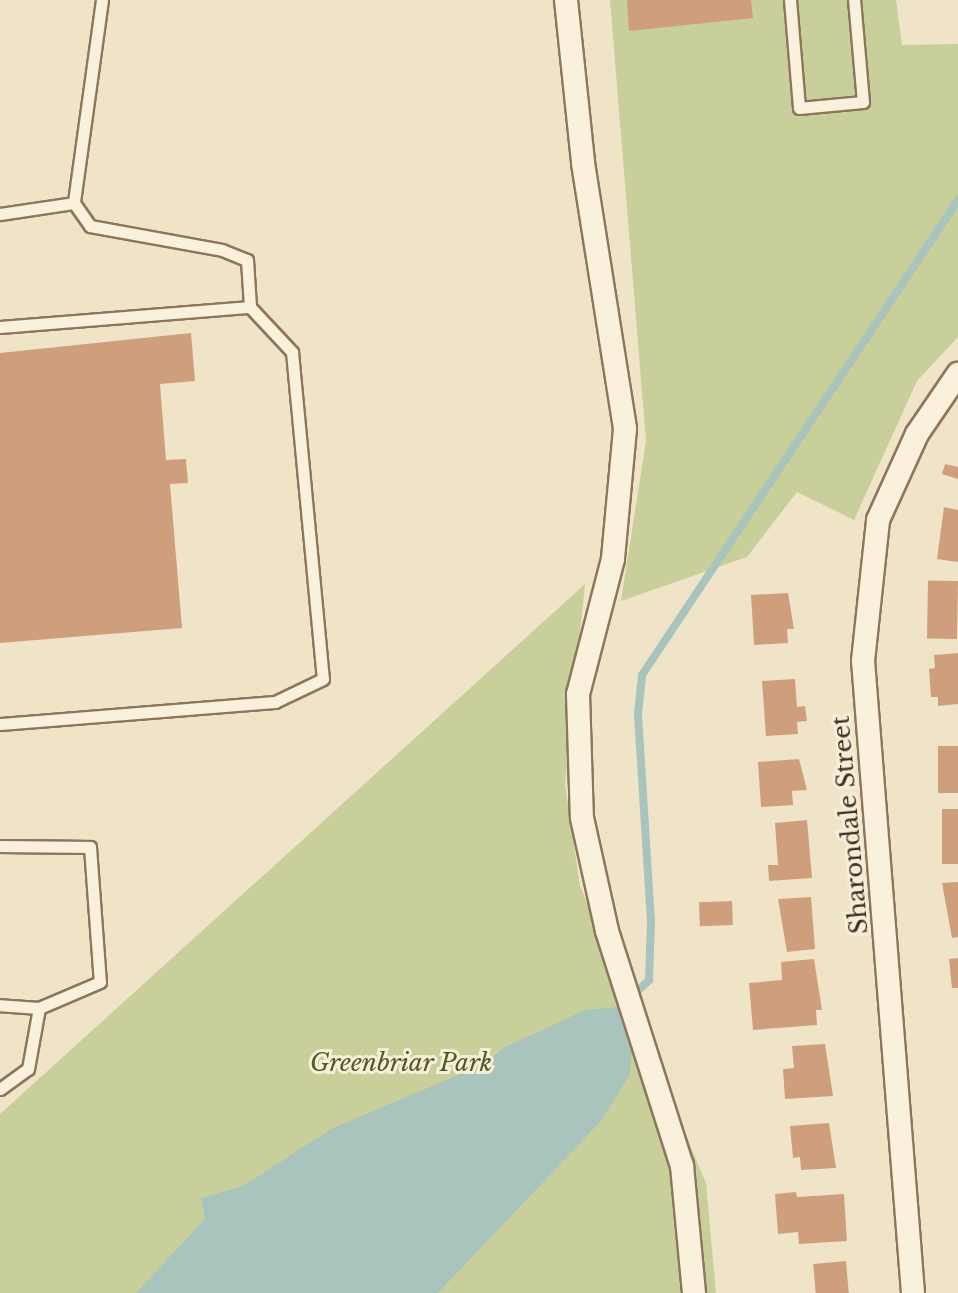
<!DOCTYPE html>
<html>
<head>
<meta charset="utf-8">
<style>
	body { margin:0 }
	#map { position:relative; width:958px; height:1293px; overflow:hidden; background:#f0e4c8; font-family:"Libre Baskerville",serif }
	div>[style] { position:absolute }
	.green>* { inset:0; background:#c9cf9b }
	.water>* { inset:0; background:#a9c4bc }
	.stream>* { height:8px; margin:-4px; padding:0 4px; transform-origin:4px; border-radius:4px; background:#a9c4bc }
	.building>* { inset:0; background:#cf9f7d; transform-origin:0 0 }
	.roads { filter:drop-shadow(2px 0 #8d765c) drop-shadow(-2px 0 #8d765c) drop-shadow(0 2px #8d765c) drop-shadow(0 -2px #8d765c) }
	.service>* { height:11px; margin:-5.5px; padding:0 5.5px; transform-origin:5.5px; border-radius:5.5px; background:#faf1dc }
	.minor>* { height:22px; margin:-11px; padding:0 11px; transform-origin:11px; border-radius:11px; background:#faf1dc }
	span { translate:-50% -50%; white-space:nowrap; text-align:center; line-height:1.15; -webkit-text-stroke:6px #f7eed8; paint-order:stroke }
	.street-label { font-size:24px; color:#3d2e20 }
	.park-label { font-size:24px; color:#4d5a26; font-style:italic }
</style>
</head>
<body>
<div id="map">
	<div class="green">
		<div style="clip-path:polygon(610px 0,896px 0,902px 45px,958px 44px,958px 337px,917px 381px,854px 520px,797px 492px,747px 557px,621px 601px,646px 441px)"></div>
		<div style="clip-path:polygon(585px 584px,565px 784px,580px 886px,706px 1183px,716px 1293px,0 1293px,0 1114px)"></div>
	</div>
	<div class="water">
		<div style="clip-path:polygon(620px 1007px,633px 1045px,629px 1076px,601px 1121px,438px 1293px,136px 1293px,205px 1219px,201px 1198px,243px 1186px,331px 1129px,484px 1064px,503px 1048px,585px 1010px)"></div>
	</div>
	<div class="stream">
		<div style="left:631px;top:997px;width:25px;rotate:-43deg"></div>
		<div style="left:649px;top:980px;width:59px;rotate:-88.1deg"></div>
		<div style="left:651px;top:921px;width:207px;rotate:-93.6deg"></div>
		<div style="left:638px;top:714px;width:39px;rotate:-84deg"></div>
		<div style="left:642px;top:675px;width:571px;rotate:-56.37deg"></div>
	</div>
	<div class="building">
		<div style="clip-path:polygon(627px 0,751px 0,753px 18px,629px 31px)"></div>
		<div style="clip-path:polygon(191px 333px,195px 381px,160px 384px,166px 460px,186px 459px,188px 483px,170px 484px,182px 628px,0 643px,0 353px)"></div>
		<div style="clip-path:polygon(945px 464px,958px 467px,958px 479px,942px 474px)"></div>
		<div style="clip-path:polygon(944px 507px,958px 510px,958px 562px,937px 559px)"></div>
		<div style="left:958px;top:581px;width:58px;height:30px;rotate:91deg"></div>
		<div style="clip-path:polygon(788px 593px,794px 629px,787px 629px,788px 643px,754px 645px,751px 595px)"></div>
		<div style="clip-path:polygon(958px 653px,958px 704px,938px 706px,938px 697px,931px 697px,929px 669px,935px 668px,934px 655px)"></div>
		<div style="clip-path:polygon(795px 679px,797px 707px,805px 706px,807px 721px,797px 722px,798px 734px,766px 736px,762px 681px)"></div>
		<div style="left:958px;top:746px;width:47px;height:20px;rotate:90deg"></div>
		<div style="clip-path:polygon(799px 759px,807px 790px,792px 791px,793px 805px,761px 807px,758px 762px)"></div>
		<div style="left:958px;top:809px;width:55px;height:16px;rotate:90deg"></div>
		<div style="clip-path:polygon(807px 820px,812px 878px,769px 881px,768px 865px,778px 865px,775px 823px)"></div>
		<div style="clip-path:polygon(958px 882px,958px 937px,952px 938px,942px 883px)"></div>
		<div style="clip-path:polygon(811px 897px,815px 949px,787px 952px,778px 899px)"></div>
		<div style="left:732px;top:901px;width:24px;height:33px;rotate:88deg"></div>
		<div style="clip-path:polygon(958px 958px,958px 988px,952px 988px,949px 959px)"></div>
		<div style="clip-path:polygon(814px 959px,822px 1010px,816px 1010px,817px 1025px,753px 1030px,749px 983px,782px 980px,781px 962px)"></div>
		<div style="clip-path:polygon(825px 1044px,833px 1096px,785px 1099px,783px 1069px,794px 1068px,792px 1046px)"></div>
		<div style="clip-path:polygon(829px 1123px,836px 1168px,801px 1170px,800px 1157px,793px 1158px,790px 1126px)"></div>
		<div style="clip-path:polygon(796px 1192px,797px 1197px,844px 1194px,847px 1241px,799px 1244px,798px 1232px,778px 1234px,775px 1194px)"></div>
		<div style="left:846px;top:1261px;width:32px;height:33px;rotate:85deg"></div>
	</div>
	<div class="roads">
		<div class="service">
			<div style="left:102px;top:0;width:205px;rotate:97.9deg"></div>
			<div style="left:74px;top:203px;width:28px;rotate:55deg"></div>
			<div style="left:90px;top:226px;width:134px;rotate:10.3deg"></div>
			<div style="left:222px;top:250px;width:27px;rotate:22deg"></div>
			<div style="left:247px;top:260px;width:47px;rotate:86.3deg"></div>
			<div style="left:790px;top:0;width:108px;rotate:85.2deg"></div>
			<div style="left:799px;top:108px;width:64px;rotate:-5.4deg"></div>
			<div style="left:863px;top:102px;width:102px;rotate:-95deg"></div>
			<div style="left:0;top:214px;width:75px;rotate:-8.5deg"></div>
			<div style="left:0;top:327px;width:251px;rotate:-4.6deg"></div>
			<div style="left:250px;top:307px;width:62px;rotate:47deg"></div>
			<div style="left:292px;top:352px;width:328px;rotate:84.6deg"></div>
			<div style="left:323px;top:679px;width:53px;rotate:154.4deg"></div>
			<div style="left:275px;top:702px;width:276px;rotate:175.4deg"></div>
			<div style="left:0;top:846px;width:90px;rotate:0.6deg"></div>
			<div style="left:90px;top:847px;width:135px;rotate:85.8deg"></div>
			<div style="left:100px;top:982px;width:66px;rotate:156.9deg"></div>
			<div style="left:39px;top:1008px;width:39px;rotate:-176deg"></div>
			<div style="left:0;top:1089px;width:34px;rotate:-36deg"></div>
			<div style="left:28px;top:1069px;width:62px;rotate:-79.8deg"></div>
		</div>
		<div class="minor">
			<div style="left:566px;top:0;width:164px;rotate:84deg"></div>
			<div style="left:583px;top:163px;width:269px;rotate:81deg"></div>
			<div style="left:625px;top:429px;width:131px;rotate:95.3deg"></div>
			<div style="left:613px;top:559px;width:139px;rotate:104.5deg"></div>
			<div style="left:578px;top:694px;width:124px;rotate:88.2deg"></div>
			<div style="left:582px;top:818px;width:116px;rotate:77.5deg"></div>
			<div style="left:607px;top:931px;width:247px;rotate:72.3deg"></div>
			<div style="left:682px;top:1166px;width:128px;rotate:84.6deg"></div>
			<div style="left:913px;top:1293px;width:634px;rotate:-94.52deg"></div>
			<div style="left:863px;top:661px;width:142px;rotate:-83.9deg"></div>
			<div style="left:878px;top:520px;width:94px;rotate:-65.6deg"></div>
			<div style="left:917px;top:434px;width:73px;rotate:-55.7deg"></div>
		</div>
	</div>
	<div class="street-label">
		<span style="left:850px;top:825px;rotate:-95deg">Sharondale Street</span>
	</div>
	<div class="park-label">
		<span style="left:401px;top:1063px">Greenbriar Park</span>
	</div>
</div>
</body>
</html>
